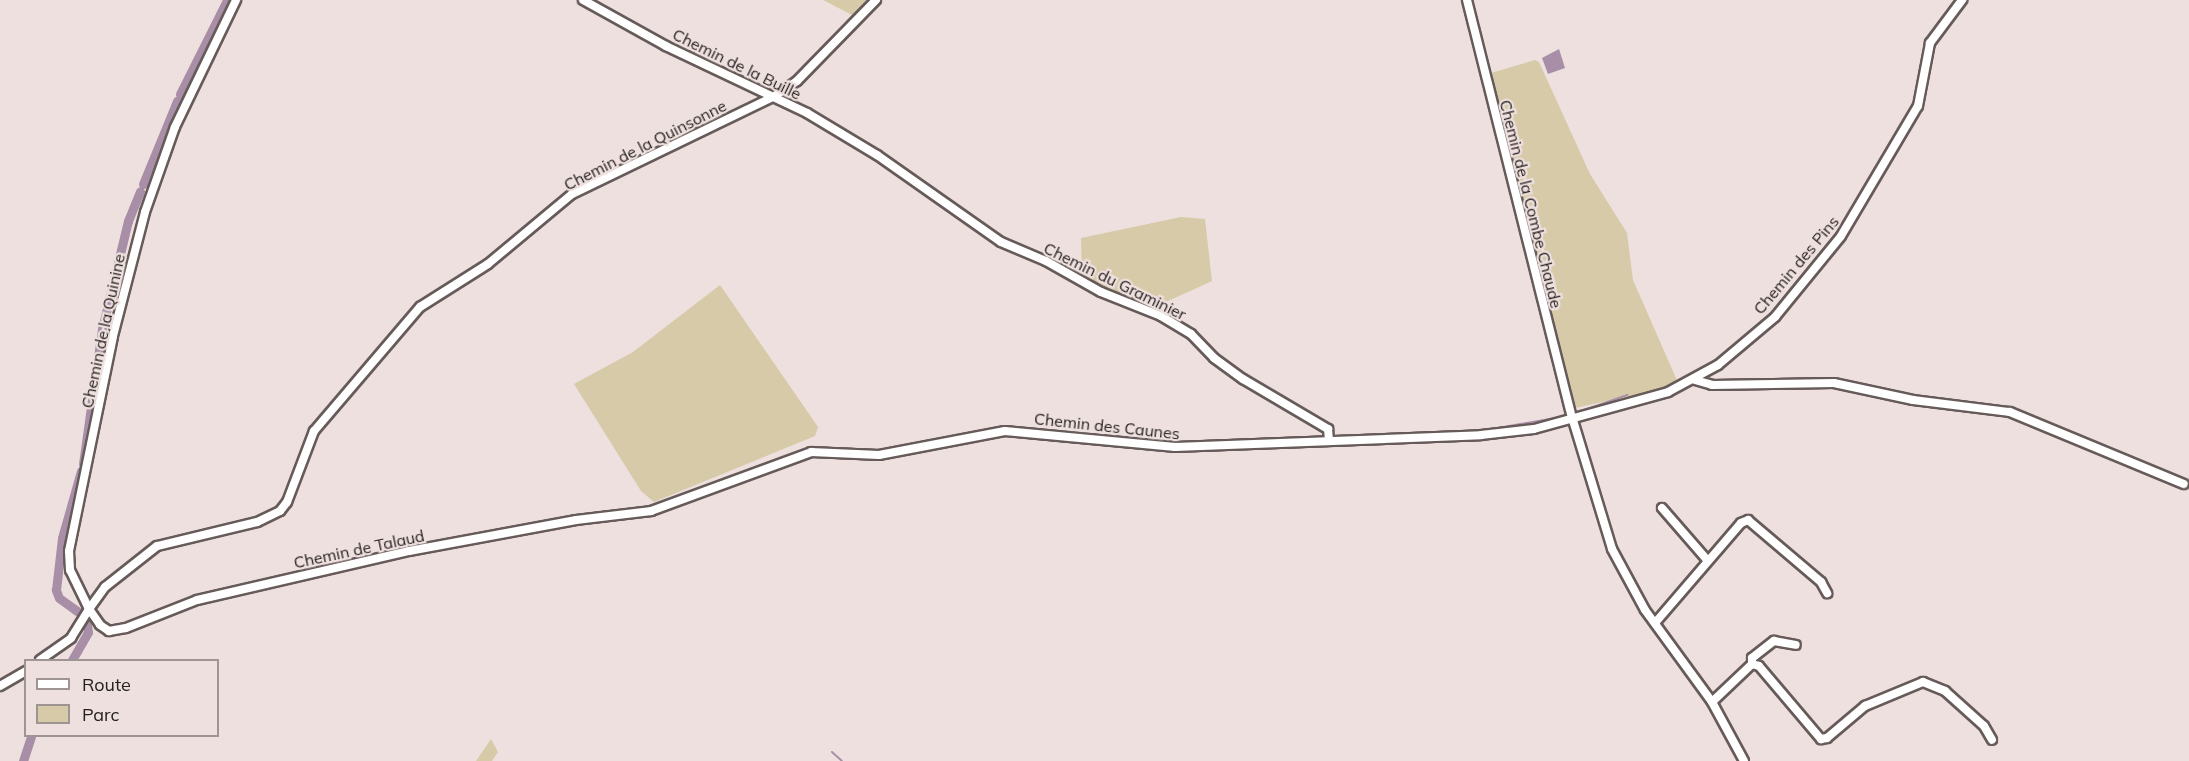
<!DOCTYPE html>
<html>
<head>
<meta charset="utf-8">
<style>
	body { margin:0 }
	#map { position:relative; width:2189px; height:761px; overflow:hidden; background:#eee0de; font-family:Mulish,sans-serif }
	div>[style] { position:absolute }
	.green>* { inset:0; background:#d6caa9 }
	.water>* { inset:0; background:#a88ea6 }
	.stream>* { height:2px; margin:-1px; padding:0 1px; transform-origin:1px; border-radius:1px; background:#a88ea6 }
	.canal>* { height:9px; margin:-4.5px; padding:0 4.5px; transform-origin:4.5px; border-radius:4.5px; background:#a88ea6 }
	.roads { filter:drop-shadow(2px 0 #665b59) drop-shadow(-2px 0 #665b59) drop-shadow(0 2px #665b59) drop-shadow(0 -2px #665b59) }
	.minor>* { height:8px; margin:-4px; padding:0 4px; transform-origin:4px; border-radius:4px; background:#fff }
	span { translate:-50% -50%; white-space:nowrap; text-align:center; line-height:1.15; -webkit-text-stroke:4.5px #eee0de; paint-order:stroke }
	.street-label { font-size:16px; color:#262120 }
	.legend { position:absolute; left:24px; top:659px; width:195px; height:78px; box-sizing:border-box; background:#eee0de; border:2px solid #9e9492; margin:0; padding:8px 10px; list-style:none; font-size:18px; color:#262120 }
	.legend li { display:flex; align-items:center; gap:12px; height:30px }
	.legend b { width:30px; border:2px solid #9e9492 }
</style>
</head>
<body>
<div id="map">
	<div class="green">
		<div style="clip-path:polygon(823px 0,870px 0,856px 17px)"></div>
		<div style="clip-path:polygon(1535px 60px,1539px 62px,1590px 174px,1627px 233px,1633px 280px,1679px 385px,1575px 408px,1489px 81px,1491px 73px)"></div>
		<div style="clip-path:polygon(1181px 217px,1205px 219px,1212px 281px,1155px 307px,1104px 290px,1082px 277px,1081px 238px)"></div>
		<div style="clip-path:polygon(720px 285px,818px 427px,815px 436px,654px 502px,641px 491px,574px 384px,633px 352px)"></div>
		<div style="clip-path:polygon(491px 739px,498px 752px,492px 761px,476px 761px)"></div>
	</div>
	<div class="water">
		<div style="clip-path:polygon(1559px 49px,1565px 68px,1548px 74px,1542px 58px)"></div>
	</div>
	<div class="stream">
		<div style="left:1475px;top:432px;width:93px;rotate:-9.9deg"></div>
		<div style="left:1567px;top:416px;width:64px;rotate:-19.3deg"></div>
		<div style="left:832px;top:752px;width:13px;rotate:42deg"></div>
	</div>
	<div class="canal">
		<div style="left:180px;top:94px;width:105px;rotate:-63.4deg"></div>
		<div style="left:143px;top:184px;width:90px;rotate:-67.7deg"></div>
		<div style="left:83px;top:464px;width:136px;rotate:-82deg"></div>
		<div style="left:102px;top:329px;width:111px;rotate:-76.5deg"></div>
		<div style="left:128px;top:221px;width:32px;rotate:-68deg"></div>
		<div style="left:77px;top:611px;width:22px;rotate:-144deg"></div>
		<div style="left:59px;top:598px;width:9px;rotate:-111deg"></div>
		<div style="left:56px;top:590px;width:52px;rotate:-83.4deg"></div>
		<div style="left:62px;top:538px;width:70px;rotate:-74.2deg"></div>
		<div style="left:72px;top:660px;width:32px;rotate:-60deg"></div>
		<div style="left:88px;top:632px;width:14px;rotate:-98deg"></div>
		<div style="left:23px;top:761px;width:26px;rotate:-72deg"></div>
	</div>
	<div class="roads">
		<div class="minor">
			<div style="left:583px;top:0;width:95px;rotate:29deg"></div>
			<div style="left:666px;top:46px;width:156px;rotate:25.4deg"></div>
			<div style="left:807px;top:113px;width:82px;rotate:31deg"></div>
			<div style="left:877px;top:155px;width:151px;rotate:35.1deg"></div>
			<div style="left:1001px;top:242px;width:49px;rotate:22.9deg"></div>
			<div style="left:1046px;top:261px;width:63px;rotate:29.4deg"></div>
			<div style="left:1101px;top:292px;width:65px;rotate:21.8deg"></div>
			<div style="left:1161px;top:316px;width:35px;rotate:31deg"></div>
			<div style="left:1191px;top:334px;width:33px;rotate:46deg"></div>
			<div style="left:1214px;top:358px;width:36px;rotate:36deg"></div>
			<div style="left:1243px;top:379px;width:99px;rotate:30.5deg"></div>
			<div style="left:1328px;top:429px;width:12px;rotate:85deg"></div>
			<div style="left:876px;top:0;width:113px;rotate:134.3deg"></div>
			<div style="left:797px;top:81px;width:27px;rotate:146deg"></div>
			<div style="left:775px;top:96px;width:225px;rotate:154.2deg"></div>
			<div style="left:572px;top:194px;width:109px;rotate:140.2deg"></div>
			<div style="left:488px;top:264px;width:80px;rotate:147.7deg"></div>
			<div style="left:420px;top:307px;width:163px;rotate:130.5deg"></div>
			<div style="left:314px;top:431px;width:76px;rotate:110.8deg"></div>
			<div style="left:287px;top:502px;width:11px;rotate:128deg"></div>
			<div style="left:280px;top:511px;width:25px;rotate:154deg"></div>
			<div style="left:257px;top:522px;width:103px;rotate:166.5deg"></div>
			<div style="left:157px;top:546px;width:66px;rotate:141.7deg"></div>
			<div style="left:105px;top:587px;width:27px;rotate:126deg"></div>
			<div style="left:89px;top:609px;width:19px;rotate:55deg"></div>
			<div style="left:100px;top:625px;width:11px;rotate:34deg"></div>
			<div style="left:109px;top:631px;width:17px;rotate:-10deg"></div>
			<div style="left:126px;top:628px;width:76px;rotate:-21.5deg"></div>
			<div style="left:197px;top:600px;width:218px;rotate:-13deg"></div>
			<div style="left:409px;top:551px;width:170px;rotate:-10.5deg"></div>
			<div style="left:576px;top:520px;width:76px;rotate:-6.8deg"></div>
			<div style="left:651px;top:511px;width:171px;rotate:-20.2deg"></div>
			<div style="left:811px;top:452px;width:68px;rotate:2.5deg"></div>
			<div style="left:879px;top:455px;width:128px;rotate:-10.8deg"></div>
			<div style="left:1005px;top:431px;width:171px;rotate:5.4deg"></div>
			<div style="left:1175px;top:447px;width:306px;rotate:-2.2deg"></div>
			<div style="left:1481px;top:435px;width:53px;rotate:-6.5deg"></div>
			<div style="left:1534px;top:429px;width:139px;rotate:-15.4deg"></div>
			<div style="left:1668px;top:392px;width:57px;rotate:-28.4deg"></div>
			<div style="left:1718px;top:365px;width:75px;rotate:-40.1deg"></div>
			<div style="left:1775px;top:317px;width:104px;rotate:-50.8deg"></div>
			<div style="left:1841px;top:236px;width:151px;rotate:-59.4deg"></div>
			<div style="left:1918px;top:106px;width:64px;rotate:-79.2deg"></div>
			<div style="left:1930px;top:43px;width:54px;rotate:-53.3deg"></div>
			<div style="left:1467px;top:0;width:427px;rotate:75.9deg"></div>
			<div style="left:1695px;top:380px;width:18px;rotate:16deg"></div>
			<div style="left:1712px;top:385px;width:122px;rotate:-0.9deg"></div>
			<div style="left:1834px;top:383px;width:81px;rotate:12.1deg"></div>
			<div style="left:1913px;top:400px;width:98px;rotate:7.1deg"></div>
			<div style="left:2010px;top:412px;width:188px;rotate:22.5deg"></div>
			<div style="left:1572px;top:417px;width:138px;rotate:73.1deg"></div>
			<div style="left:1612px;top:549px;width:69px;rotate:61.6deg"></div>
			<div style="left:1645px;top:610px;width:114px;rotate:53.9deg"></div>
			<div style="left:1712px;top:702px;width:67px;rotate:61.5deg"></div>
			<div style="left:1662px;top:508px;width:70px;rotate:49deg"></div>
			<div style="left:1655px;top:623px;width:132px;rotate:-49.3deg"></div>
			<div style="left:1741px;top:523px;width:8px;rotate:-23deg"></div>
			<div style="left:1748px;top:520px;width:96px;rotate:40.3deg"></div>
			<div style="left:1821px;top:582px;width:13px;rotate:61deg"></div>
			<div style="left:40px;top:660px;width:38px;rotate:-35deg"></div>
			<div style="left:71px;top:638px;width:34px;rotate:-58deg"></div>
			<div style="left:89px;top:609px;width:43px;rotate:-116deg"></div>
			<div style="left:70px;top:570px;width:19px;rotate:-93deg"></div>
			<div style="left:69px;top:551px;width:219px;rotate:-78.4deg"></div>
			<div style="left:113px;top:336px;width:128px;rotate:-75.5deg"></div>
			<div style="left:145px;top:212px;width:90px;rotate:-70.6deg"></div>
			<div style="left:175px;top:127px;width:141px;rotate:-64.3deg"></div>
			<div style="left:1752px;top:664px;width:6px;rotate:-90deg"></div>
			<div style="left:1752px;top:658px;width:28px;rotate:-38deg"></div>
			<div style="left:1774px;top:641px;width:22px;rotate:10deg"></div>
			<div style="left:0;top:686px;width:30px;rotate:-30deg"></div>
			<div style="left:1712px;top:702px;width:55px;rotate:-43.5deg"></div>
			<div style="left:1752px;top:664px;width:7px;rotate:16deg"></div>
			<div style="left:1759px;top:666px;width:96px;rotate:49.7deg"></div>
			<div style="left:1821px;top:739px;width:6px;rotate:-9deg"></div>
			<div style="left:1827px;top:738px;width:50px;rotate:-40.1deg"></div>
			<div style="left:1865px;top:706px;width:63px;rotate:-22.5deg"></div>
			<div style="left:1923px;top:682px;width:24px;rotate:22deg"></div>
			<div style="left:1945px;top:691px;width:52px;rotate:41.9deg"></div>
			<div style="left:1984px;top:726px;width:16px;rotate:60deg"></div>
		</div>
	</div>
	<div class="street-label">
		<span style="left:737px;top:64px;rotate:26deg">Chemin de la Buille</span>
		<span style="left:645px;top:145px;rotate:-27deg">Chemin de la Quinsonne</span>
		<span style="left:1531px;top:204px;rotate:76deg">Chemin de la Combe Chaude</span>
		<span style="left:1796px;top:265px;rotate:-50deg">Chemin des Pins</span>
		<span style="left:1115px;top:281px;rotate:26deg">Chemin du Graminier</span>
		<span style="left:103px;top:331px;rotate:-78deg">Chemin de la Quinine</span>
		<span style="left:1107px;top:426px;rotate:6deg">Chemin des Caunes</span>
		<span style="left:359px;top:549px;rotate:-12deg">Chemin de Talaud</span>
	</div>
	<ul class="legend">
	<li><b style="height:8px;background:#fff"></b>Route</li>
	<li><b style="height:16px;background:#d6caa9"></b>Parc</li>
	</ul>
</div>
</body>
</html>
